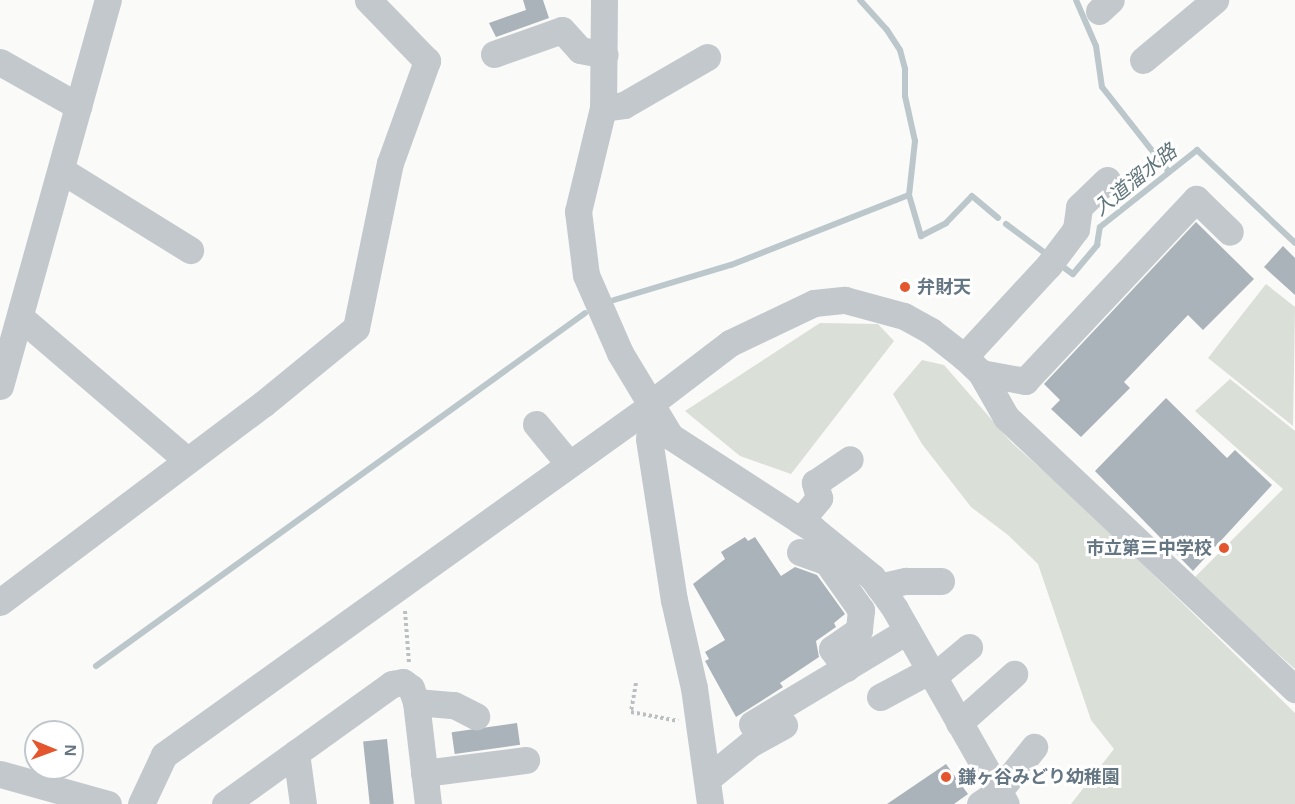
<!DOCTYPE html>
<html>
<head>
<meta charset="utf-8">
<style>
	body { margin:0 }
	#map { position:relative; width:1295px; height:804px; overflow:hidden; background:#fafaf8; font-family:Helvetica,"Noto Sans JP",sans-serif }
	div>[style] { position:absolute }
	.green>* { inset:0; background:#dadfd7 }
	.stream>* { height:6px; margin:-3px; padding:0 3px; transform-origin:3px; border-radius:3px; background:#bbc7cb }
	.building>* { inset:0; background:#aab3b9; transform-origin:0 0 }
	.path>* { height:4px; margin-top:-2px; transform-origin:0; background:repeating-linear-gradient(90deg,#bbbfc2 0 3px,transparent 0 6px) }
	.minor>* { height:27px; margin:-13.5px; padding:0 13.5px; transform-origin:13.5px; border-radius:13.5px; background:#c3c8cc }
	.dots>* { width:16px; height:16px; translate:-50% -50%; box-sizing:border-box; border:3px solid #fff; border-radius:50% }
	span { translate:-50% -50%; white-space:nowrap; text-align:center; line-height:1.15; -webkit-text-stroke:6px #fff; paint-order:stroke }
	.poi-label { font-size:18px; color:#657683; font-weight:700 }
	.left { translate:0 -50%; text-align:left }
	.right { translate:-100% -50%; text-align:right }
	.water-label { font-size:20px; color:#60757c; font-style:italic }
	.north { position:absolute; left:24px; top:720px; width:60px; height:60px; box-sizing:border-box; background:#fff; border:2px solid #c1c8cd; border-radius:50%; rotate:91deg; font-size:16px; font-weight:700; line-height:24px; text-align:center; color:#657683 }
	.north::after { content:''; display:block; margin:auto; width:21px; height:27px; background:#e4572e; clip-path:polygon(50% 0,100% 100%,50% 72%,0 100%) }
</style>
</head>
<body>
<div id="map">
	<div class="green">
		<div style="clip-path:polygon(1266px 284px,1295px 307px,1293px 426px,1208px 358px)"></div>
		<div style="clip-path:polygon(820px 323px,878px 324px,894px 341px,791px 474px,740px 456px,685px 411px)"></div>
		<div style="clip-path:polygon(922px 360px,944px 365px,1012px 443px,1079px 502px,1295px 713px,1295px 804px,1071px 804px,1114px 749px,1091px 720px,1038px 564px,1008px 535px,971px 507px,922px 444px,893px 394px)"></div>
		<div style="clip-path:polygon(1230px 379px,1295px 431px,1295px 669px,1193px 579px,1283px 489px,1195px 411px)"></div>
	</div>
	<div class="stream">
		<div style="left:860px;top:0;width:40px;rotate:48deg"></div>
		<div style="left:887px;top:30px;width:24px;rotate:57deg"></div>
		<div style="left:900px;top:50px;width:20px;rotate:75deg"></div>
		<div style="left:905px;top:69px;width:27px;rotate:90deg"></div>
		<div style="left:905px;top:96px;width:46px;rotate:77.5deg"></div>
		<div style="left:915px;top:141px;width:54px;rotate:96.3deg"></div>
		<div style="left:909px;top:195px;width:43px;rotate:73.7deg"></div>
		<div style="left:921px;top:236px;width:28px;rotate:-27deg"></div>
		<div style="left:946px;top:223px;width:37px;rotate:-46deg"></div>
		<div style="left:972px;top:196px;width:34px;rotate:40deg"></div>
		<div style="left:1076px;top:0;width:50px;rotate:66.5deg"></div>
		<div style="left:1096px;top:46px;width:41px;rotate:81.7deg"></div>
		<div style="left:1102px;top:87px;width:108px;rotate:51.8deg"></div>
		<div style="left:1006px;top:224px;width:54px;rotate:36.7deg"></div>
		<div style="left:1059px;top:264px;width:17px;rotate:36deg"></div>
		<div style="left:1073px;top:274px;width:38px;rotate:-50deg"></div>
		<div style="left:1097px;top:245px;width:18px;rotate:-81deg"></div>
		<div style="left:1100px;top:227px;width:124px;rotate:-38.4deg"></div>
		<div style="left:1197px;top:150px;width:135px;rotate:43.5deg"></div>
		<div style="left:614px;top:300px;width:122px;rotate:-16.7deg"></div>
		<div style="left:731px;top:265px;width:191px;rotate:-21.5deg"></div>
		<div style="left:96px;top:666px;width:603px;rotate:-35.82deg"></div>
	</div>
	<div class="building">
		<div style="clip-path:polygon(523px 0,543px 0,549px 18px,496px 37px,489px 23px,526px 10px)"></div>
		<div style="clip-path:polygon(1196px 222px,1254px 279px,1203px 330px,1188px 315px,1124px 382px,1130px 388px,1081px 437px,1051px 409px,1060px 400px,1044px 384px)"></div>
		<div style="clip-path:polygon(1283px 246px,1295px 258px,1295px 295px,1264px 267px)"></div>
		<div style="clip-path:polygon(1166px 398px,1227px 458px,1235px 450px,1272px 485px,1193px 571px,1095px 471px)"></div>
		<div style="clip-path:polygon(745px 537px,748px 541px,755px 537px,781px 576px,795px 567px,817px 575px,845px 614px,834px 623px,836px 627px,816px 641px,819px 657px,780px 683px,783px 687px,736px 717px,705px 661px,709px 659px,705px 652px,725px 640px,693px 584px,725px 559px,721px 552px)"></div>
		<div style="left:517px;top:723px;width:22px;height:66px;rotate:82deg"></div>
		<div style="left:387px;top:739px;width:65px;height:24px;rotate:84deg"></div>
		<div style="clip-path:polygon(946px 764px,968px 794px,954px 804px,887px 804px)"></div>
	</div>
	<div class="path">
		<div style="left:405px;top:611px;width:52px;rotate:85.6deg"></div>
		<div style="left:636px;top:683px;width:29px;rotate:100deg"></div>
		<div style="left:631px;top:712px;width:48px;rotate:10.8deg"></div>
	</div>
	<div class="minor">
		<div style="left:604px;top:0;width:108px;rotate:90.5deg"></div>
		<div style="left:603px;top:108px;width:106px;rotate:103.6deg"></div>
		<div style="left:578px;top:211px;width:64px;rotate:82.9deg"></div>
		<div style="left:586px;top:275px;width:85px;rotate:66.4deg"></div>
		<div style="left:620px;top:353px;width:97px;rotate:58.9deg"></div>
		<div style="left:670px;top:436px;width:171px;rotate:33deg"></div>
		<div style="left:813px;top:529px;width:76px;rotate:39.1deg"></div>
		<div style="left:872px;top:577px;width:39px;rotate:54deg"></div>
		<div style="left:895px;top:609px;width:224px;rotate:60.4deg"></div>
		<div style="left:1099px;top:11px;width:16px;rotate:-43deg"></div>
		<div style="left:494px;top:54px;width:72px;rotate:-19.4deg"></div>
		<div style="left:562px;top:30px;width:27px;rotate:48deg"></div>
		<div style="left:580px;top:50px;width:25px;rotate:11deg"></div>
		<div style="left:1143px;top:60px;width:94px;rotate:-39.8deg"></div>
		<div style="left:0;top:62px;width:90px;rotate:29.4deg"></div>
		<div style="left:603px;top:108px;width:21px;rotate:-8deg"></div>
		<div style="left:624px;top:105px;width:96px;rotate:-30deg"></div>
		<div style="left:61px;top:170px;width:152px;rotate:31.8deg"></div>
		<div style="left:20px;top:317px;width:220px;rotate:40.6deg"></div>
		<div style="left:964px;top:357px;width:125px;rotate:-47.3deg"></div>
		<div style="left:1049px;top:265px;width:45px;rotate:-53.1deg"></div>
		<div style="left:1076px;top:229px;width:22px;rotate:-82deg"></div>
		<div style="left:1079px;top:207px;width:39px;rotate:-44deg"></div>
		<div style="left:981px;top:373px;width:45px;rotate:10.3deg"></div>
		<div style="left:1025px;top:381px;width:250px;rotate:-46.8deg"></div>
		<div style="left:1196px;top:199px;width:47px;rotate:44.1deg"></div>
		<div style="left:0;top:386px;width:401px;rotate:-74.4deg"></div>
		<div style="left:650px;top:404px;width:101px;rotate:-37.3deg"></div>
		<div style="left:730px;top:343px;width:93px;rotate:-25.5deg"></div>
		<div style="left:814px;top:303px;width:31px;rotate:-6deg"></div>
		<div style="left:845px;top:300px;width:61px;rotate:15.2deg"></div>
		<div style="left:904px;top:316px;width:31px;rotate:29deg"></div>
		<div style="left:931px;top:331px;width:42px;rotate:38.2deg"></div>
		<div style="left:964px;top:357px;width:23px;rotate:43deg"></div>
		<div style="left:981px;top:373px;width:51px;rotate:60.4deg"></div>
		<div style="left:1006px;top:417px;width:397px;rotate:43.3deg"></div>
		<div style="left:651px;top:406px;width:33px;rotate:93deg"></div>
		<div style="left:649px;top:439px;width:163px;rotate:81.2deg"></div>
		<div style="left:674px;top:600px;width:90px;rotate:77.2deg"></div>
		<div style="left:694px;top:688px;width:117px;rotate:82.1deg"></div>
		<div style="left:536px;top:424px;width:52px;rotate:50.5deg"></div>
		<div style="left:800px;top:521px;width:30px;rotate:-50deg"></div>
		<div style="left:819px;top:498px;width:16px;rotate:-105deg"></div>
		<div style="left:815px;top:483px;width:42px;rotate:-34.4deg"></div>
		<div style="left:800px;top:552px;width:29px;rotate:20deg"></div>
		<div style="left:827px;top:562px;width:59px;rotate:54.7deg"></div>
		<div style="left:861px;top:610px;width:20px;rotate:96deg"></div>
		<div style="left:859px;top:630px;width:33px;rotate:145deg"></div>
		<div style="left:832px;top:649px;width:24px;rotate:54deg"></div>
		<div style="left:879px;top:587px;width:28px;rotate:-13deg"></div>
		<div style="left:906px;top:581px;width:35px"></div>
		<div style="left:0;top:602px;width:329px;rotate:-37deg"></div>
		<div style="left:263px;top:404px;width:120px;rotate:-39.3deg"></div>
		<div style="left:356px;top:328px;width:168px;rotate:-78.4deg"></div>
		<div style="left:390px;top:163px;width:109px;rotate:-70.1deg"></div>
		<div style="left:427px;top:61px;width:85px;rotate:-134deg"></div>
		<div style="left:933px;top:677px;width:47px;rotate:-39.8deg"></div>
		<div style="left:880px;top:697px;width:55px;rotate:-28deg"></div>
		<div style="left:416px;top:702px;width:38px;rotate:5deg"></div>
		<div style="left:454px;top:705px;width:25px;rotate:27deg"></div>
		<div style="left:959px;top:723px;width:74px;rotate:-41.7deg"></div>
		<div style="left:752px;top:724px;width:181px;rotate:-31deg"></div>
		<div style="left:296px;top:753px;width:51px;rotate:82.2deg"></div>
		<div style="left:424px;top:773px;width:103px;rotate:-7.3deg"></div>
		<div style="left:0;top:774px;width:112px;rotate:15.5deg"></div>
		<div style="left:707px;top:779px;width:55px;rotate:-39.1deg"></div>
		<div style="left:750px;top:744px;width:39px;rotate:-29deg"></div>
		<div style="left:141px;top:804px;width:54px;rotate:-64.9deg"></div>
		<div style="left:164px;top:755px;width:599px;rotate:-35.63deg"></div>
		<div style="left:225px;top:804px;width:206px;rotate:-35.7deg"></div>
		<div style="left:392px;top:684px;width:11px;rotate:-10deg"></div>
		<div style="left:403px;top:682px;width:10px;rotate:37deg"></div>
		<div style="left:411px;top:688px;width:15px;rotate:70deg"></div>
		<div style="left:416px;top:702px;width:103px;rotate:83.3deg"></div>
		<div style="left:980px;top:804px;width:22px;rotate:-34deg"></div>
		<div style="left:998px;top:792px;width:58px;rotate:-51.3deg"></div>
	</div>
	<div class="dots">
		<div style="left:905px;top:287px;background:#e4572e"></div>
		<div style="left:1224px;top:548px;background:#e4572e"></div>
		<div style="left:946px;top:777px;background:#e4572e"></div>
	</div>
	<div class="poi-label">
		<span class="left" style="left:917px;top:287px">弁財天</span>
		<span class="right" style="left:1212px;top:548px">市立第三中学校</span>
		<span class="left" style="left:958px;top:777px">鎌ヶ谷みどり幼稚園</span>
	</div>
	<div class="water-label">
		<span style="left:1135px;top:180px;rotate:-39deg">入道溜水路</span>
	</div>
	<div class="north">N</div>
</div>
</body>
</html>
